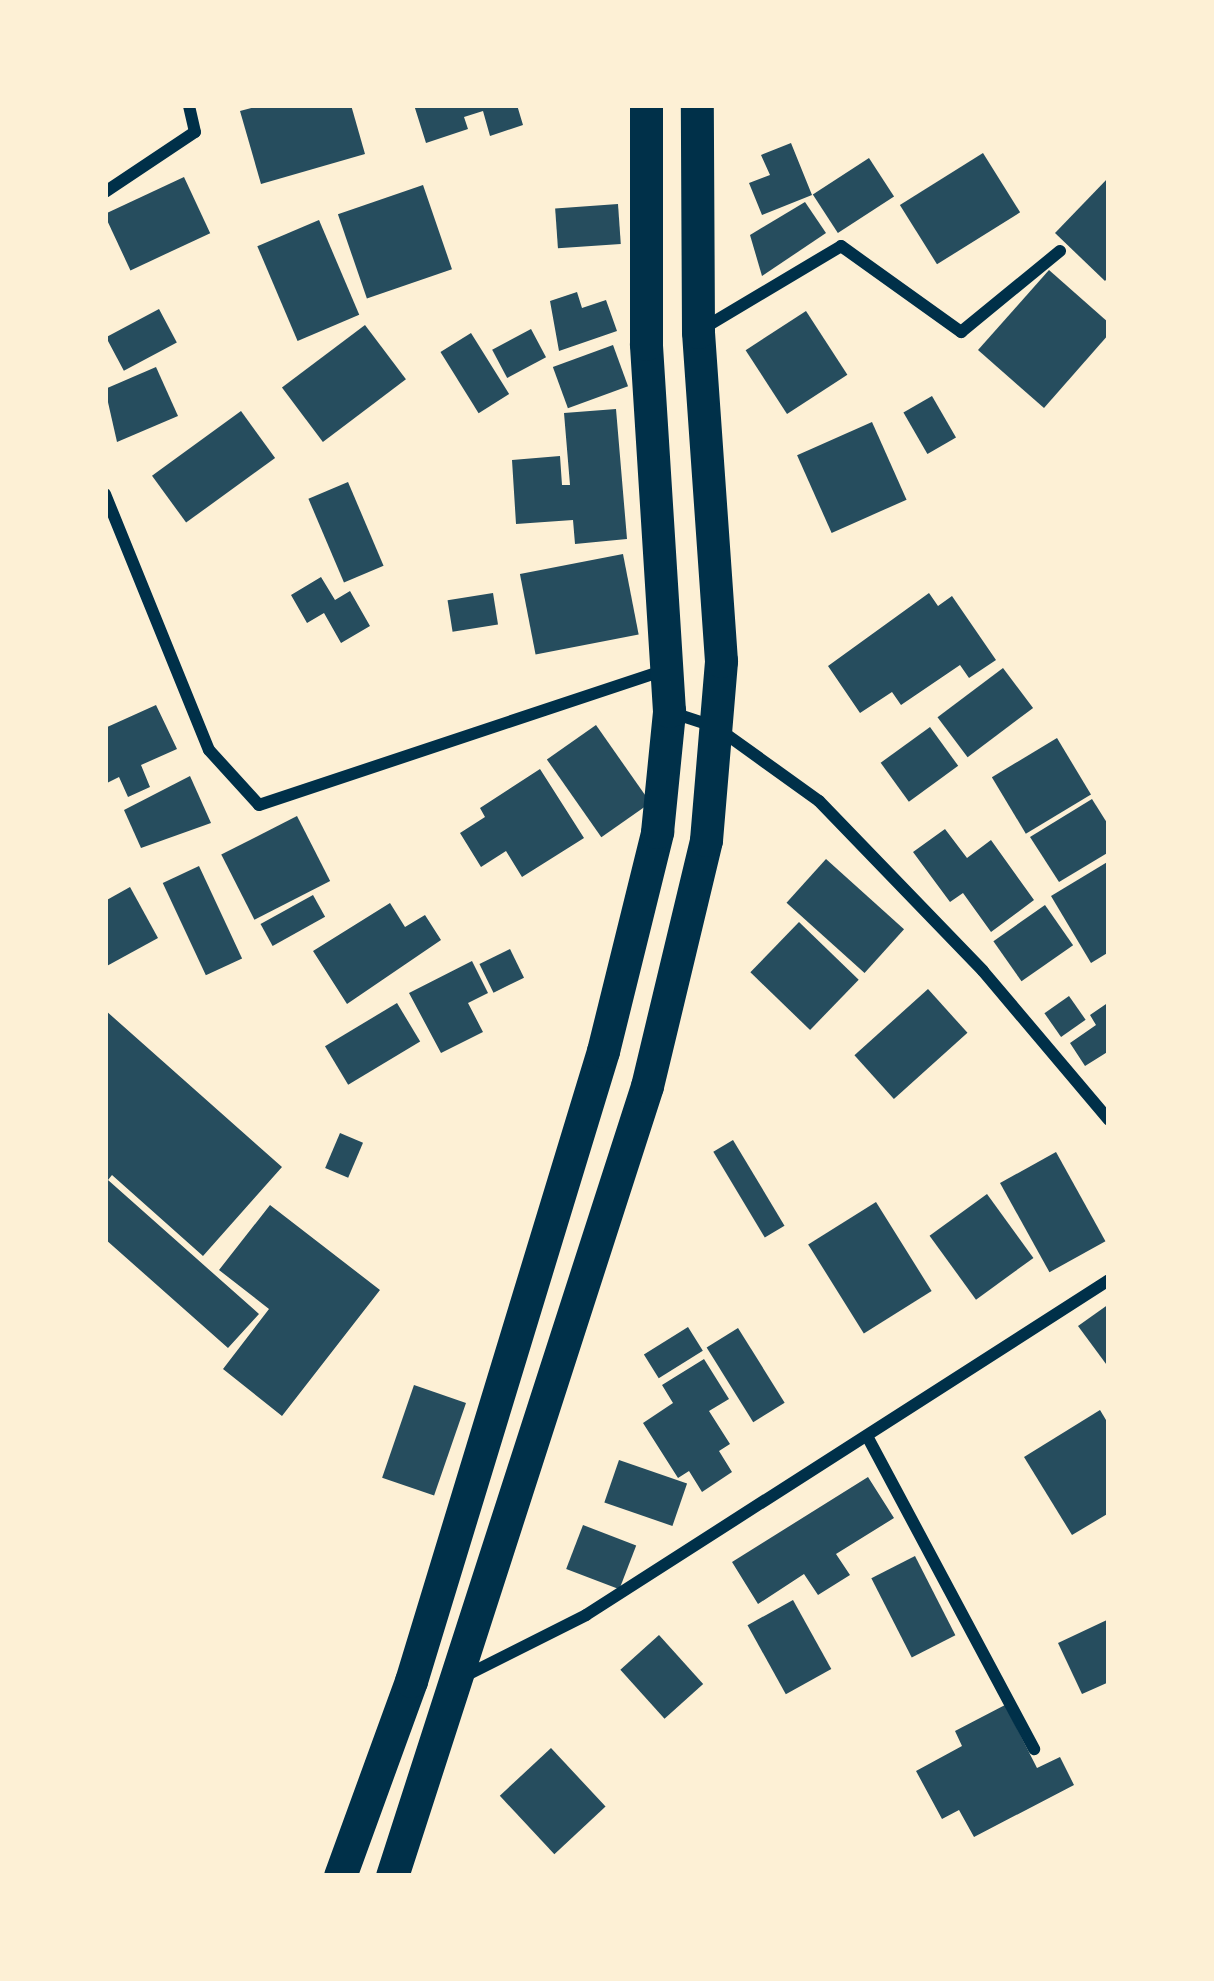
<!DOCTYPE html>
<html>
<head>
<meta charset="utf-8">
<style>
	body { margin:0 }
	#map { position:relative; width:1214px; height:1981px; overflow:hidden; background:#fdf0d5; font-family:"Varela Round",sans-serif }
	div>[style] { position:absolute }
	.building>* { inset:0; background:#264d5e; transform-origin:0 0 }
	.minor>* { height:12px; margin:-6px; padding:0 6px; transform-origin:6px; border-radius:6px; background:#003049 }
	.trunk>* { height:33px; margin:-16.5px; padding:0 16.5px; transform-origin:16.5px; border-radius:16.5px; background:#003049 }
	span { translate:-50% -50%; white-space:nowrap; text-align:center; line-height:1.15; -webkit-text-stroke:12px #fdf0d5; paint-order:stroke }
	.frame { position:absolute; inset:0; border:108px solid #fdf0d5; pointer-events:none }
</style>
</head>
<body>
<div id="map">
	<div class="building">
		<div style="clip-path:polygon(263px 105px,351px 105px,365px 154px,261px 184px,240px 111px)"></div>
		<div style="clip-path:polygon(414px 105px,517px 105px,523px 125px,490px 136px,483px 111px,464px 117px,468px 129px,426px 143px)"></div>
		<div style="clip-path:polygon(791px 143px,812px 195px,762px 215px,749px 183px,770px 175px,761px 155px)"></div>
		<div style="left:983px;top:153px;width:70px;height:98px;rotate:58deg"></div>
		<div style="left:869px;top:158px;width:46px;height:67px;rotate:57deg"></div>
		<div style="left:184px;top:177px;width:62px;height:88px;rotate:65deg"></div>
		<div style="clip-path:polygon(1109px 177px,1109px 276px,1105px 281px,1055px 233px)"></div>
		<div style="left:423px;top:185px;width:89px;height:90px;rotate:71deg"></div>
		<div style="clip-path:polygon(805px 202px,826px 233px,762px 276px,750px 235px)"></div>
		<div style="left:618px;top:204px;width:40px;height:63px;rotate:86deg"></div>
		<div style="left:319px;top:220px;width:103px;height:67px;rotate:67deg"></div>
		<div style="clip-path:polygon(1049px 270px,1109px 323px,1109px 334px,1044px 408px,978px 350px)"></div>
		<div style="clip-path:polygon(577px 292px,582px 308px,606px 300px,617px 331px,559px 351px,550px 301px)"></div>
		<div style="left:159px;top:309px;width:38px;height:60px;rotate:62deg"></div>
		<div style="left:806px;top:311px;width:76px;height:72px;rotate:57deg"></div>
		<div style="left:365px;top:325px;width:68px;height:104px;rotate:53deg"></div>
		<div style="left:531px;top:329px;width:32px;height:44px;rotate:62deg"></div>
		<div style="left:471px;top:333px;width:72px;height:36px;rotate:58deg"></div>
		<div style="left:613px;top:345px;width:44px;height:64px;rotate:70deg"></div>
		<div style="clip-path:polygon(156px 367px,178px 416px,117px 442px,105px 389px)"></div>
		<div style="left:932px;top:396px;width:48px;height:33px;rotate:60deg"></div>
		<div style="clip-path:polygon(616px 409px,627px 539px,575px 544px,573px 520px,516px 524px,512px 460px,560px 456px,562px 485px,570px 485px,564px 413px)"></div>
		<div style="left:241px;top:411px;width:58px;height:110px;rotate:54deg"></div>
		<div style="left:872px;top:422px;width:85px;height:82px;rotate:66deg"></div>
		<div style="left:348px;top:482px;width:91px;height:43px;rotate:67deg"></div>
		<div style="left:623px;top:554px;width:82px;height:105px;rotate:79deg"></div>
		<div style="clip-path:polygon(321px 577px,335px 600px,350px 591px,370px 626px,341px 643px,324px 613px,307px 623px,291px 595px)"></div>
		<div style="left:493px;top:593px;width:32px;height:46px;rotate:81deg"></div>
		<div style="clip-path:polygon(929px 593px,938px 606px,952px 596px,996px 660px,969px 678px,960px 665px,901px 705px,892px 692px,860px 713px,828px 666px)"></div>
		<div style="left:1003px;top:668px;width:50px;height:82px;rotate:53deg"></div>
		<div style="clip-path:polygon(156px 705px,177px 749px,141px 765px,150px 787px,128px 797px,119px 777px,105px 784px,105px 728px)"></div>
		<div style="left:596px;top:725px;width:95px;height:60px;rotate:55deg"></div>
		<div style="left:930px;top:727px;width:48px;height:61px;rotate:54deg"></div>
		<div style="left:1057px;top:738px;width:66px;height:76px;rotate:59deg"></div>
		<div style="clip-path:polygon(540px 769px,584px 838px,522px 877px,506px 851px,481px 867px,460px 833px,485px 817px,480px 808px)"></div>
		<div style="clip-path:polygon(190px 776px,211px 823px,141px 848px,124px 810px)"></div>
		<div style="clip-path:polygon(1092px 799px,1109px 826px,1109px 852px,1059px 882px,1030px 837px)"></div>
		<div style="left:297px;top:816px;width:73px;height:85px;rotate:63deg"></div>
		<div style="clip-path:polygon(945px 829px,967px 858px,991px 840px,1034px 900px,991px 932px,963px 893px,950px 902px,913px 852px)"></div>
		<div style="left:826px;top:859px;width:105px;height:59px;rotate:42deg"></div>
		<div style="clip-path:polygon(1109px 861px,1109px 952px,1091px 963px,1051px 896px)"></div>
		<div style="left:199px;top:866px;width:102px;height:40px;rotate:65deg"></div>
		<div style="clip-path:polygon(130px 887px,158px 938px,105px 967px,105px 901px)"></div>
		<div style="left:313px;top:895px;width:25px;height:60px;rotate:61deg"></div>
		<div style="clip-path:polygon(390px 903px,405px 927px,425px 915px,441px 940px,347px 1004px,313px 951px)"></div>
		<div style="left:1045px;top:905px;width:49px;height:63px;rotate:55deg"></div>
		<div style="left:799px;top:922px;width:83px;height:70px;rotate:44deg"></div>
		<div style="left:510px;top:949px;width:32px;height:34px;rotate:64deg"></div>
		<div style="clip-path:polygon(472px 961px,488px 993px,468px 1003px,483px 1032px,441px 1053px,409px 993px)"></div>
		<div style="left:928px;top:989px;width:59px;height:99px;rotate:48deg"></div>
		<div style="left:1069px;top:996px;width:29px;height:30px;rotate:55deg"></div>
		<div style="clip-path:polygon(1109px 1002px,1109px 1051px,1085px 1066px,1070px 1043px,1096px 1025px,1090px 1015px)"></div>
		<div style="left:397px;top:1003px;width:45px;height:84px;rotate:59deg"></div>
		<div style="clip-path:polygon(105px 1010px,282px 1167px,203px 1256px,112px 1175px,108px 1180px,259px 1314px,228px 1348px,105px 1239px)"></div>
		<div style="left:340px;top:1133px;width:25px;height:38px;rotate:23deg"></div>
		<div style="left:733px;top:1140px;width:100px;height:23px;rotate:59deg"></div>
		<div style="left:1056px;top:1152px;width:102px;height:64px;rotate:61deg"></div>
		<div style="left:987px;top:1194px;width:79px;height:71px;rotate:54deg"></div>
		<div style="left:876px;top:1202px;width:105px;height:80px;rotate:58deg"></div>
		<div style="clip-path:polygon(270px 1205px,380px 1290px,282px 1416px,223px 1369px,269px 1309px,219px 1270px)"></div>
		<div style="clip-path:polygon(1109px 1304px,1109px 1368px,1078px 1326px)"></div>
		<div style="left:688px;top:1327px;width:28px;height:52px;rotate:58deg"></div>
		<div style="left:738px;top:1328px;width:88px;height:37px;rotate:58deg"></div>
		<div style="clip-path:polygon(704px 1359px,729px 1399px,709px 1411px,730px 1444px,719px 1451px,732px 1472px,702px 1492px,689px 1471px,678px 1478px,643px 1423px,673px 1403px,662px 1385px)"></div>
		<div style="left:414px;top:1385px;width:55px;height:98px;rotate:19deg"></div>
		<div style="clip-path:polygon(1100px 1410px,1109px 1425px,1109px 1513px,1072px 1535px,1024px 1457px)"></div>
		<div style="left:619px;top:1460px;width:72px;height:45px;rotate:19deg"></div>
		<div style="clip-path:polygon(868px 1477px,894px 1518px,836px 1554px,850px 1575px,818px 1595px,804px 1574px,758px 1604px,732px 1562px)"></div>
		<div style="left:583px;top:1525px;width:57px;height:47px;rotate:21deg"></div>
		<div style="left:915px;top:1556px;width:89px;height:49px;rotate:63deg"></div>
		<div style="left:793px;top:1600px;width:79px;height:52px;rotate:61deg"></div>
		<div style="clip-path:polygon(1109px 1619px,1109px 1682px,1082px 1694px,1058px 1643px)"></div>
		<div style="left:659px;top:1635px;width:66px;height:52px;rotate:48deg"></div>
		<div style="clip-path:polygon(1005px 1705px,1037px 1768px,1060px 1757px,1074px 1785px,974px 1837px,959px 1810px,942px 1819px,916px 1771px,962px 1746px,955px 1731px)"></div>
		<div style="left:551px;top:1748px;width:80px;height:70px;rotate:47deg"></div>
	</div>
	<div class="minor">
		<div style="left:105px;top:192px;width:108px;rotate:-33.7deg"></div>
		<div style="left:195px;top:132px;width:28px;rotate:-103deg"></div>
		<div style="left:702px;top:329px;width:162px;rotate:-30.8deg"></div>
		<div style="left:841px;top:246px;width:148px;rotate:35.6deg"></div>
		<div style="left:961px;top:332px;width:128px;rotate:-39.3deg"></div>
		<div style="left:105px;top:494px;width:276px;rotate:67.9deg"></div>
		<div style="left:209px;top:750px;width:74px;rotate:47.7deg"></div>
		<div style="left:259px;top:805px;width:429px;rotate:-18.4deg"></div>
		<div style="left:670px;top:712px;width:48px;rotate:18.1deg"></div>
		<div style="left:716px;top:727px;width:127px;rotate:35.7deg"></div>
		<div style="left:819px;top:801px;width:236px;rotate:46deg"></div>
		<div style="left:983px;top:971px;width:195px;rotate:49.8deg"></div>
		<div style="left:867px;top:1436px;width:355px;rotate:61.9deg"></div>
		<div style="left:461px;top:1678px;width:140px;rotate:-26.7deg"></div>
		<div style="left:586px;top:1615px;width:621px;rotate:-32.64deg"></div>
	</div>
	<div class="trunk">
		<div style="left:340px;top:1876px;width:208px;rotate:-70deg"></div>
		<div style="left:411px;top:1681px;width:659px;rotate:-73.05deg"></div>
		<div style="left:603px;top:1051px;width:226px;rotate:-76.1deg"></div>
		<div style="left:657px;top:832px;width:122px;rotate:-84.3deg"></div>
		<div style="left:669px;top:711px;width:368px;rotate:-93.6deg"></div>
		<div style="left:646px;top:344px;width:239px;rotate:-90deg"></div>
		<div style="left:392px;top:1876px;width:830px;rotate:-72.11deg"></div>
		<div style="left:647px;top:1086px;width:253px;rotate:-76.5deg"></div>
		<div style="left:706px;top:840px;width:180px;rotate:-85.2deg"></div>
		<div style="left:721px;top:661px;width:330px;rotate:-94deg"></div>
		<div style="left:698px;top:332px;width:227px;rotate:-90.3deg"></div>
	</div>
	<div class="frame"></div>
</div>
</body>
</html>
